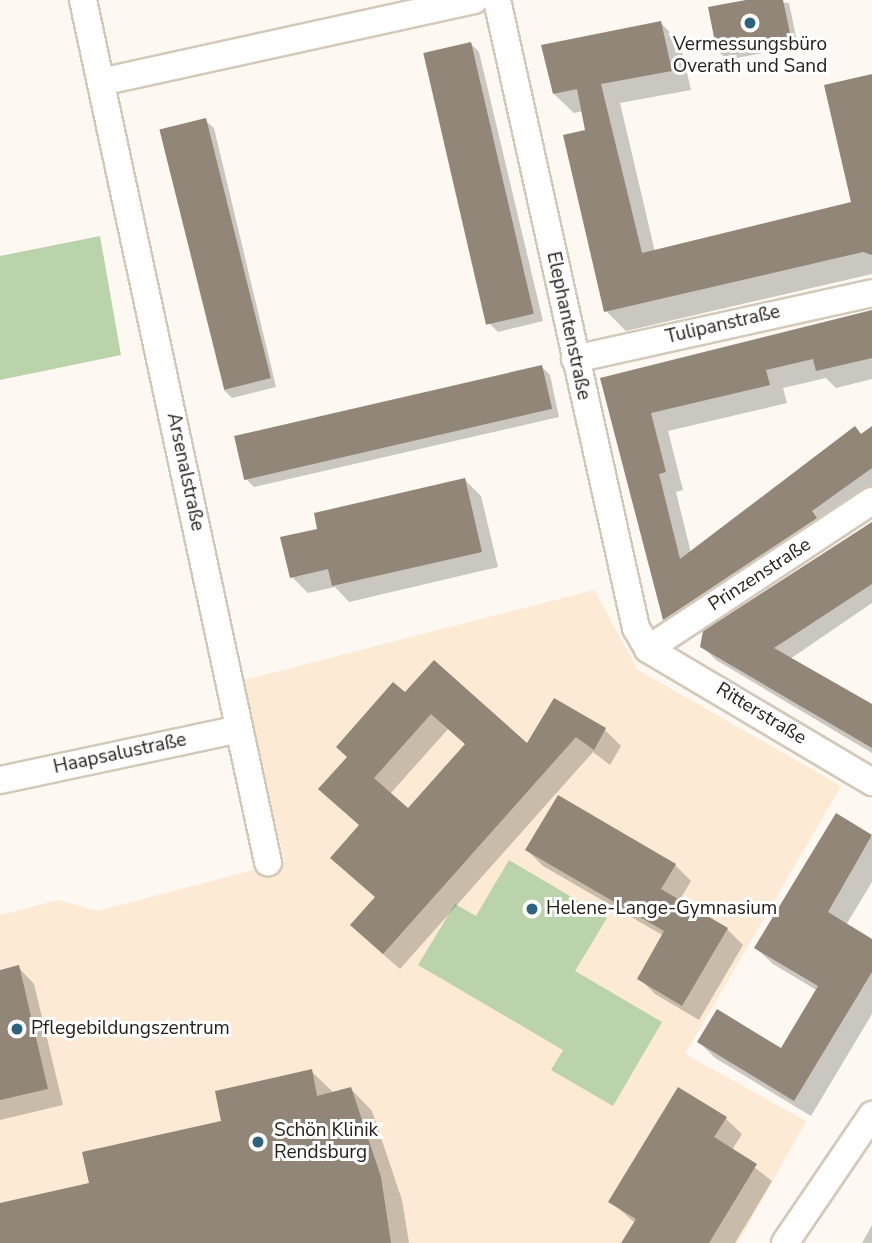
<!DOCTYPE html>
<html>
<head>
<meta charset="utf-8">
<style>
	body { margin:0 }
	#map { position:relative; width:872px; height:1243px; overflow:hidden; background:#fdf8f1; font-family:"Nunito Sans",sans-serif }
	div>[style] { position:absolute }
	.built>* { inset:0; background:#fcead4 }
	.green>* { inset:0; background:#bad3aa }
	.shadow>* { inset:0; background:#0003 }
	.building>* { inset:0; background:#918678; transform-origin:0 0 }
	.roads { filter:drop-shadow(2px 0 #d4c8b8) drop-shadow(-2px 0 #d4c8b8) drop-shadow(0 2px #d4c8b8) drop-shadow(0 -2px #d4c8b8) }
	.minor>* { height:26px; margin:-13px; padding:0 13px; transform-origin:13px; border-radius:13px; background:#fff }
	.dots>* { width:19px; height:19px; translate:-50% -50%; box-sizing:border-box; border:4px solid #fff; border-radius:50% }
	span { translate:-50% -50%; white-space:nowrap; text-align:center; line-height:1.15; -webkit-text-stroke:6px #fff; paint-order:stroke }
	.poi-label { font-size:19px; color:#25211b }
	.left { translate:0 -50%; text-align:left }
	.street-label { font-size:19px; color:#25211b }
</style>
</head>
<body>
<div id="map">
	<div class="built">
		<div style="clip-path:polygon(594px 590px,638px 670px,841px 786px,685px 1054px,806px 1121px,738px 1243px,0 1243px,0 915px,58px 900px,97px 911px,285px 862px,240px 681px)"></div>
	</div>
	<div class="green">
		<div style="clip-path:polygon(100px 236px,121px 355px,0 380px,0 256px)"></div>
		<div style="clip-path:polygon(509px 860px,607px 918px,575px 971px,662px 1022px,613px 1106px,551px 1070px,563px 1050px,418px 965px,455px 904px,476px 916px)"></div>
	</div>
	<div class="shadow">
		<div style="clip-path:polygon(755px 0,789px 3px,798px 46px,727px 60px,719px 52px)"></div>
		<div style="clip-path:polygon(661px 23px,680px 43px,691px 90px,620px 103px,655px 252px,853px 203px,872px 76px,872px 274px,626px 331px,606px 311px,583px 111px,574px 113px,554px 94px)"></div>
		<div style="clip-path:polygon(471px 44px,479px 52px,543px 321px,498px 332px,489px 323px)"></div>
		<div style="clip-path:polygon(205px 120px,214px 128px,276px 387px,232px 398px,224px 390px)"></div>
		<div style="clip-path:polygon(872px 313px,872px 379px,836px 388px,826px 378px,783px 388px,787px 403px,668px 431px,683px 490px,676px 492px,691px 553px,872px 428px,872px 499px,682px 637px,664px 619px,602px 380px)"></div>
		<div style="clip-path:polygon(541px 366px,550px 375px,559px 417px,254px 487px,246px 479px)"></div>
		<div style="clip-path:polygon(465px 480px,481px 496px,498px 567px,349px 602px,335px 587px,308px 593px,292px 577px,320px 530px)"></div>
		<div style="clip-path:polygon(872px 522px,872px 603px,790px 659px,872px 707px,872px 753px,716px 660px,702px 646px,705px 632px)"></div>
		<div style="clip-path:polygon(evenodd,405px 694px,528px 746px,554px 700px,605px 730px,621px 746px,610px 765px,593px 752px,400px 969px,368px 941px,376px 898px,361px 826px,337px 805px,405px 694px,448px 729px,466px 745px,408px 810px,390px 794px,448px 729px)"></div>
		<div style="clip-path:polygon(836px 816px,872px 837px,872px 882px,846px 925px,872px 941px,872px 1014px,811px 1116px,715px 1058px,699px 1042px,782px 1050px,818px 991px,773px 964px,756px 948px)"></div>
		<div style="clip-path:polygon(527px 850px,675px 865px,691px 881px,679px 901px,727px 929px,743px 945px,699px 1020px,655px 994px,639px 978px,664px 936px,543px 866px)"></div>
		<div style="clip-path:polygon(18px 967px,34px 984px,63px 1105px,0 1120px,0 972px)"></div>
		<div style="clip-path:polygon(311px 1071px,334px 1093px,351px 1089px,372px 1111px,402px 1200px,409px 1243px,0 1243px,0 1205px,91px 1184px,223px 1122px)"></div>
		<div style="clip-path:polygon(725px 1118px,742px 1134px,732px 1150px,772px 1181px,735px 1243px,625px 1243px,635px 1223px,610px 1201px)"></div>
		<div style="clip-path:polygon(872px 1225px,872px 1243px,862px 1243px)"></div>
	</div>
	<div class="building">
		<div style="clip-path:polygon(746px 0,783px 0,791px 38px,717px 52px,708px 7px)"></div>
		<div style="clip-path:polygon(661px 21px,672px 71px,601px 84px,642px 253px,851px 202px,824px 85px,872px 74px,872px 255px,863px 252px,604px 312px,563px 135px,585px 130px,577px 89px,553px 94px,541px 45px)"></div>
		<div style="left:471px;top:42px;width:279px;height:49px;rotate:77deg"></div>
		<div style="left:206px;top:118px;width:268px;height:48px;rotate:76deg"></div>
		<div style="clip-path:polygon(872px 310px,872px 358px,816px 371px,813px 359px,766px 370px,770px 385px,651px 413px,666px 472px,659px 474px,680px 559px,855px 426px,861px 434px,872px 426px,872px 468px,812px 511px,817px 518px,663px 620px,600px 378px)"></div>
		<div style="left:542px;top:365px;width:45px;height:316px;rotate:77deg"></div>
		<div style="clip-path:polygon(465px 478px,482px 552px,332px 586px,328px 569px,290px 578px,280px 537px,317px 529px,314px 513px)"></div>
		<div style="clip-path:polygon(872px 522px,872px 584px,774px 648px,872px 704px,872px 748px,700px 647px,703px 631px)"></div>
		<div style="clip-path:polygon(evenodd,434px 660px,527px 743px,554px 698px,606px 728px,594px 750px,576px 737px,383px 954px,350px 925px,375px 897px,330px 858px,359px 825px,318px 789px,347px 757px,336px 747px,393px 682px,405px 692px,434px 660px,431px 714px,465px 744px,408px 808px,374px 778px,431px 714px)"></div>
		<div style="clip-path:polygon(558px 795px,676px 864px,661px 889px,728px 928px,682px 1006px,637px 979px,664px 931px,525px 850px)"></div>
		<div style="clip-path:polygon(836px 813px,872px 835px,828px 912px,872px 939px,872px 972px,794px 1101px,697px 1042px,717px 1009px,781px 1048px,818px 986px,754px 948px)"></div>
		<div style="clip-path:polygon(19px 965px,48px 1089px,0 1100px,0 970px)"></div>
		<div style="clip-path:polygon(312px 1069px,317px 1096px,351px 1087px,381px 1177px,391px 1243px,0 1243px,0 1203px,89px 1183px,82px 1152px,221px 1121px,215px 1091px)"></div>
		<div style="clip-path:polygon(678px 1087px,727px 1117px,714px 1137px,757px 1164px,709px 1243px,621px 1243px,636px 1219px,608px 1202px)"></div>
	</div>
	<div class="roads">
		<div class="minor">
			<div style="left:83px;top:0;width:882px;rotate:77.89deg"></div>
			<div style="left:497px;top:0;width:643px;rotate:77.52deg"></div>
			<div style="left:636px;top:628px;width:24px;rotate:60deg"></div>
			<div style="left:648px;top:649px;width:261px;rotate:30.7deg"></div>
			<div style="left:101px;top:82px;width:382px;rotate:-12.4deg"></div>
			<div style="left:575px;top:359px;width:304px;rotate:-12.5deg"></div>
			<div style="left:648px;top:649px;width:268px;rotate:-33.5deg"></div>
			<div style="left:0;top:780px;width:244px;rotate:-12deg"></div>
			<div style="left:785px;top:1243px;width:155px;rotate:-55.8deg"></div>
		</div>
	</div>
	<div class="dots">
		<div style="left:750px;top:23px;background:#2d627e"></div>
		<div style="left:532px;top:909px;background:#2d627e"></div>
		<div style="left:17px;top:1029px;background:#2d627e"></div>
		<div style="left:258px;top:1142px;background:#2d627e"></div>
	</div>
	<div class="poi-label">
		<span style="left:750px;top:56px">Vermessungsbüro<br>Overath und Sand</span>
		<span class="left" style="left:546px;top:909px">Helene-Lange-Gymnasium</span>
		<span class="left" style="left:31px;top:1029px">Pflegebildungszentrum</span>
		<span class="left" style="left:274px;top:1142px">Schön Klinik<br>Rendsburg</span>
	</div>
	<div class="street-label">
		<span style="left:723px;top:325px;rotate:-13deg">Tulipanstraße</span>
		<span style="left:568px;top:326px;rotate:78deg">Elephantenstraße</span>
		<span style="left:185px;top:472px;rotate:78deg">Arsenalstraße</span>
		<span style="left:760px;top:575px;rotate:-33deg">Prinzenstraße</span>
		<span style="left:761px;top:714px;rotate:31deg">Ritterstraße</span>
		<span style="left:120px;top:754px;rotate:-12deg">Haapsalustraße</span>
	</div>
</div>
</body>
</html>
